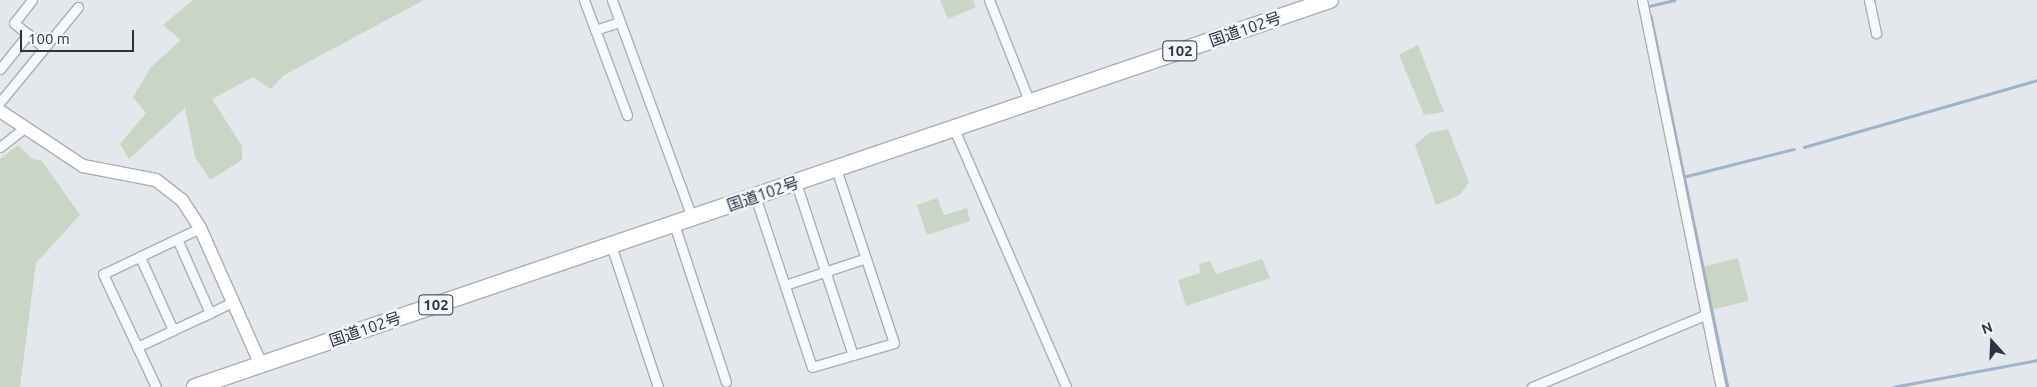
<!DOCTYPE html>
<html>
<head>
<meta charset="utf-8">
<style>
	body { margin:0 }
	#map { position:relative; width:2037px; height:387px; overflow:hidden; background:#e4e7ec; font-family:Ubuntu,"Noto Sans JP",sans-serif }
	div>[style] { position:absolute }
	.green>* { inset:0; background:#c9d6c5; transform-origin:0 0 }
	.stream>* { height:2.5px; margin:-1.25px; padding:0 1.25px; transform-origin:1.25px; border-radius:1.25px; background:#9fb4cc }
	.roads { filter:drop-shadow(1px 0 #a9aeb7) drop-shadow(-1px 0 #a9aeb7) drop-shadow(0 1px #a9aeb7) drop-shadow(0 -1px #a9aeb7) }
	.street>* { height:9px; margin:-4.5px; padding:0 4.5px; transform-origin:4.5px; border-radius:4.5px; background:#f7f8fa }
	.secondary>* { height:12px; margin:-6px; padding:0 6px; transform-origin:6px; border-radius:6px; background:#fff }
	.highway>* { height:16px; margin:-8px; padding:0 8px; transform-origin:8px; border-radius:8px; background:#fff }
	span { translate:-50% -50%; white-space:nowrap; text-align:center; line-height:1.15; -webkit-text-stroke:5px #f4f6f9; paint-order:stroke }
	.shield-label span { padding:1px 4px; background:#f4f6f9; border:1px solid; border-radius:4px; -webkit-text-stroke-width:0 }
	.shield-label { font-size:15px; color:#2b3445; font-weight:700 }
	.street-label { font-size:16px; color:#2b3445 }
	.north { position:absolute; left:1967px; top:317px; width:50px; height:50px; -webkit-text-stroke:4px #f4f6f9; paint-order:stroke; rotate:340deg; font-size:14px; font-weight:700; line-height:20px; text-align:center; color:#2b3445 }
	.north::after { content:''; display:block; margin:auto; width:18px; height:22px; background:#2b3445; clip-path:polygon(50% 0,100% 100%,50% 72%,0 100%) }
	.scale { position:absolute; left:20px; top:30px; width:114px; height:22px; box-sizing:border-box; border:2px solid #2b3445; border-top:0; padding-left:6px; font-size:15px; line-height:18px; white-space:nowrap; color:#2b3445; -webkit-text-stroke:4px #f4f6f9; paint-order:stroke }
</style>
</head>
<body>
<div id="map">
	<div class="green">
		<div style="clip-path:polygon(193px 0,424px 0,284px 75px,271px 89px,253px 77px,212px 99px,242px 146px,242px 160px,210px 180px,195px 157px,185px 108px,129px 159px,120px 144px,146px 113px,133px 97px,151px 67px,181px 40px,163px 25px)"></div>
		<div style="clip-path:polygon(940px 0,973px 0,976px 7px,948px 19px)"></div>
		<div style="clip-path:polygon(1418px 45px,1444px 112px,1424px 115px,1399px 55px)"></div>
		<div style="clip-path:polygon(1448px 129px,1469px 182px,1460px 195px,1436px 205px,1415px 145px,1429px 133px)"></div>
		<div style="clip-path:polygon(18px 145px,32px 159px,42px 161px,80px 215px,36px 263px,20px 387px,0 387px,0 159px)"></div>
		<div style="clip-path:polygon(937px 198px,944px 215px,967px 208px,970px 221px,927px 235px,917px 205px)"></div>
		<div style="left:1738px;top:258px;width:44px;height:36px;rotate:76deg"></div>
		<div style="clip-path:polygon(1262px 259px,1270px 278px,1186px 306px,1178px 280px,1200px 273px,1199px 264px,1210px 261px,1216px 274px)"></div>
	</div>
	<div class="stream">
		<div style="left:1649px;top:6px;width:26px;rotate:-13deg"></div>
		<div style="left:1651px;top:16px;width:379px;rotate:78.3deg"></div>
		<div style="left:1804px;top:147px;width:242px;rotate:-16deg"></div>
		<div style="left:1683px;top:177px;width:114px;rotate:-14.2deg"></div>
		<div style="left:1893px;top:387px;width:147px;rotate:-10.6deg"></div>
	</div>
	<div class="roads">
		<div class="street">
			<div style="left:32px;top:0;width:29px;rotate:128deg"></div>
			<div style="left:14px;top:23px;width:38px;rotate:39deg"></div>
			<div style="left:584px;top:0;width:123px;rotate:69.5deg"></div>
			<div style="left:612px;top:0;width:232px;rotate:69.8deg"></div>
			<div style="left:989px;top:0;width:111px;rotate:68.3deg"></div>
			<div style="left:1642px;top:0;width:395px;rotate:78.5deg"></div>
			<div style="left:1869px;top:0;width:34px;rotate:78deg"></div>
			<div style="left:595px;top:30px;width:25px;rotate:-18deg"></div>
			<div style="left:0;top:69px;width:45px;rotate:-51.3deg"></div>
			<div style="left:0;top:102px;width:123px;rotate:-50.6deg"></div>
			<div style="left:954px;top:129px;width:281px;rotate:66.5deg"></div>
			<div style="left:0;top:147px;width:29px;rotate:-38deg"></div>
			<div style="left:796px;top:183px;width:181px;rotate:71.7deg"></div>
			<div style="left:755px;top:196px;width:180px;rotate:71.6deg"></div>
			<div style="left:812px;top:367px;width:85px;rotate:-16.3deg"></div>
			<div style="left:894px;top:343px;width:183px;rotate:-108.4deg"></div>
			<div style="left:674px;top:224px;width:166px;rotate:71.8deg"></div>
			<div style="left:611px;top:245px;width:150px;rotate:71.7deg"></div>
			<div style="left:785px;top:285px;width:85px;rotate:-18.4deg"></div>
			<div style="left:210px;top:313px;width:25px;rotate:-26deg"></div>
			<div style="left:173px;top:330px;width:41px;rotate:-24.7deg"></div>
			<div style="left:210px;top:313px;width:81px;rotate:-114deg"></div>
			<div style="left:137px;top:347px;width:40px;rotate:-25deg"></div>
			<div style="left:173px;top:330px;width:80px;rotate:-114.3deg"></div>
			<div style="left:156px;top:387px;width:125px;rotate:-115.1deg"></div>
			<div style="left:103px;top:274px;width:107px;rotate:-25.4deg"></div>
			<div style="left:1532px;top:387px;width:187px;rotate:-22.6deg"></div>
		</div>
		<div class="secondary">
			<div style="left:0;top:111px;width:100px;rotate:33.5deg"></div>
			<div style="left:83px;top:166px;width:74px;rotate:10.9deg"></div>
			<div style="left:156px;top:180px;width:33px;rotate:38deg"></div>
			<div style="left:182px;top:200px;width:33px;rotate:57deg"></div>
			<div style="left:200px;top:228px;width:150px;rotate:66deg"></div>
		</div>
		<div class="highway">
			<div style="left:195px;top:387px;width:1199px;rotate:-18.83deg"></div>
		</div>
	</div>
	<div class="shield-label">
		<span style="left:1180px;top:51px">102</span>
		<span style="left:436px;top:305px">102</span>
	</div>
	<div class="street-label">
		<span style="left:1245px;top:29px;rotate:-19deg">国道102号</span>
		<span style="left:763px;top:194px;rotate:-19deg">国道102号</span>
		<span style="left:365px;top:329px;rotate:-19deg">国道102号</span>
	</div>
	<div class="north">N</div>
	<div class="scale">100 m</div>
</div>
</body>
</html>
